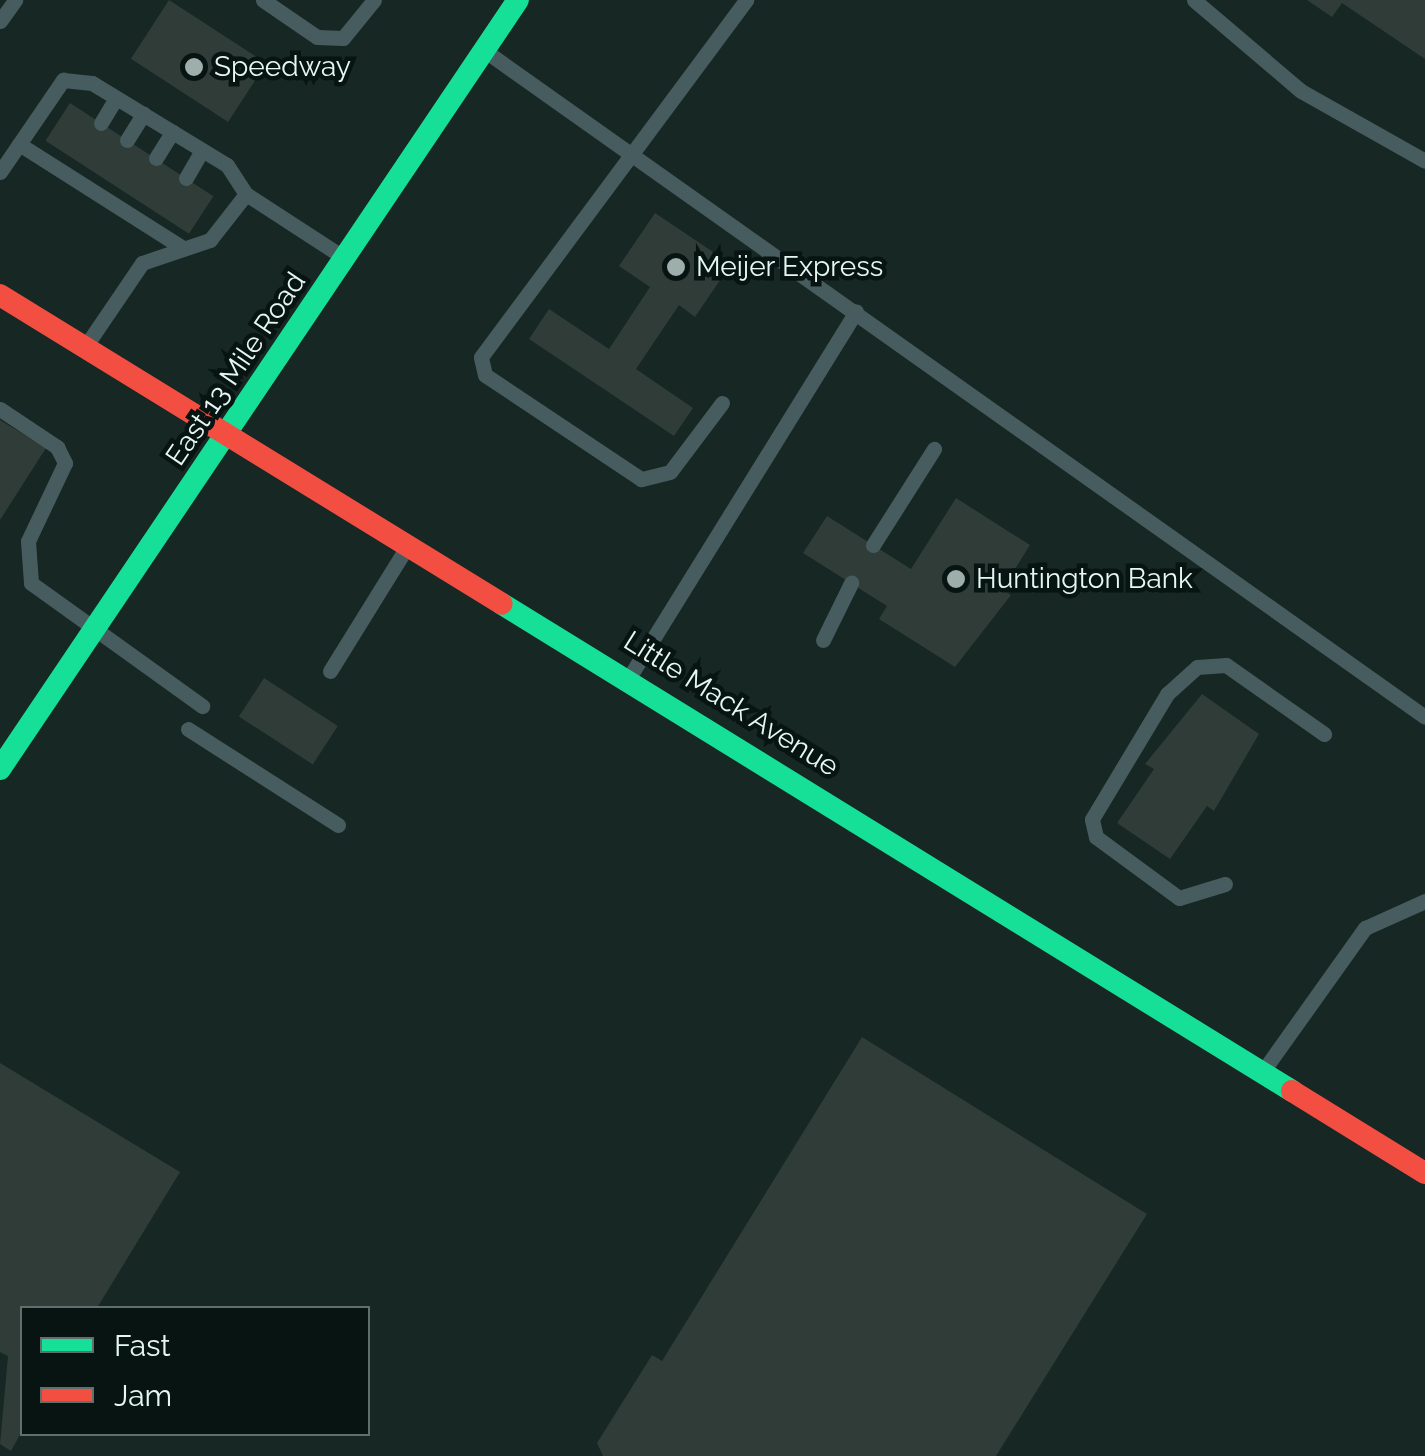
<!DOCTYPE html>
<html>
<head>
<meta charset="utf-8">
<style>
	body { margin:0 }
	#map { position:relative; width:1425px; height:1456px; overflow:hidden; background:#162724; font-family:Raleway,sans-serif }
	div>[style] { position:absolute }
	.building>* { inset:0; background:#303c37; transform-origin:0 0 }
	.lane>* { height:15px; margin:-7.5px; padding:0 7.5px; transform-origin:7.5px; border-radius:7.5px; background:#475c5e }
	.fast>* { height:22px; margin:-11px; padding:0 11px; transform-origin:11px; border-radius:11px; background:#16e098 }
	.jam>* { height:22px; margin:-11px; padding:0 11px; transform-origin:11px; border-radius:11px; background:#f24e42 }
	.dots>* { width:28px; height:28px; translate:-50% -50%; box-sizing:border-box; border:5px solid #071411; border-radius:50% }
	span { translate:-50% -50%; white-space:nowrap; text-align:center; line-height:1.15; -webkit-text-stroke:9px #071411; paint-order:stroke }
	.poi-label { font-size:28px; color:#e6f7f3 }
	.left { translate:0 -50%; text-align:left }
	.street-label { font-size:28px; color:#e6f7f3 }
	.legend { position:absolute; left:20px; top:1306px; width:350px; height:130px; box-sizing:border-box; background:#071411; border:2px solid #606f6b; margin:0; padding:12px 18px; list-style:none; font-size:30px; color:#e6f7f3 }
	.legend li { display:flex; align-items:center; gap:20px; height:50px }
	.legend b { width:50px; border:2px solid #606f6b }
</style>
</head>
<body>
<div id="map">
	<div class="building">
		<div style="left:169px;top:0;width:116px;height:70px;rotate:33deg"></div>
		<div style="clip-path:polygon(1307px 0,1425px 0,1425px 59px,1342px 3px,1332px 17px)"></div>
		<div style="left:70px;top:103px;width:171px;height:45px;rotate:33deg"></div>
		<div style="clip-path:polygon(655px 213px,731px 264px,695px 317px,679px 305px,636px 369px,693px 408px,674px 436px,529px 339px,549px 309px,609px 349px,650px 287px,619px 266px)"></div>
		<div style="clip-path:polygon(0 420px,46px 448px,0 520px)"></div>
		<div style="clip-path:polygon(956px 498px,1030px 545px,1002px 590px,1011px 595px,955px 667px,879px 619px,887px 606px,803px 553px,827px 516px,911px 569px)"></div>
		<div style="left:264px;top:678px;width:88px;height:46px;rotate:33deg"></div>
		<div style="clip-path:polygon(1202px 694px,1259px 734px,1214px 811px,1207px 806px,1170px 859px,1117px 823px,1154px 769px,1145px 764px)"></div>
		<div style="clip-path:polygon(862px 1037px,1147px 1214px,996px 1456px,603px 1456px,597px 1443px,652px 1355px,662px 1361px)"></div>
		<div style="clip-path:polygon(0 1063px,180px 1172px,97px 1308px,22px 1308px,22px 1431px,11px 1451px,0 1444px,8px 1356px,0 1352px)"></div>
	</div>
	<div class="lane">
		<div style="left:263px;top:0;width:65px;rotate:34.4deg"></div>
		<div style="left:317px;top:37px;width:26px;rotate:2deg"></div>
		<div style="left:343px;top:38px;width:49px;rotate:-50.8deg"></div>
		<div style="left:1194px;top:0;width:140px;rotate:40.4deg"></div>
		<div style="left:1301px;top:91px;width:142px;rotate:29.4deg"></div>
		<div style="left:0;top:21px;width:26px;rotate:-54deg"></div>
		<div style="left:488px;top:53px;width:1148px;rotate:35.32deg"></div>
		<div style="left:101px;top:123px;width:29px;rotate:-59deg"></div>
		<div style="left:127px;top:140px;width:31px;rotate:-58deg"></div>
		<div style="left:19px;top:144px;width:192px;rotate:32.4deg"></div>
		<div style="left:156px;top:158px;width:31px;rotate:-58deg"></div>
		<div style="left:0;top:172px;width:112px;rotate:-55.6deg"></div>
		<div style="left:63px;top:80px;width:29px;rotate:6deg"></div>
		<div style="left:92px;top:83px;width:158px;rotate:31.3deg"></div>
		<div style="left:227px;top:165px;width:35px;rotate:57deg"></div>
		<div style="left:246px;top:194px;width:116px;rotate:33deg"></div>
		<div style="left:186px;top:178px;width:32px;rotate:-60deg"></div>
		<div style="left:87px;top:344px;width:98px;rotate:-55.8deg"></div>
		<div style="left:142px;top:263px;width:72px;rotate:-18.7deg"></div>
		<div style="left:210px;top:240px;width:58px;rotate:-52deg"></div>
		<div style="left:722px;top:403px;width:86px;rotate:127deg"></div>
		<div style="left:670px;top:472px;width:30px;rotate:166deg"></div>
		<div style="left:641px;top:479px;width:187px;rotate:-146.3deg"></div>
		<div style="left:485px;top:375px;width:18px;rotate:-103deg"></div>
		<div style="left:481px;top:357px;width:445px;rotate:-53.4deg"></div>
		<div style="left:0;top:409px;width:69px;rotate:33.7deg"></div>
		<div style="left:57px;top:447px;width:18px;rotate:63deg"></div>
		<div style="left:65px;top:463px;width:86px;rotate:115.4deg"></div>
		<div style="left:28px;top:541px;width:42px;rotate:85.9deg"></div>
		<div style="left:31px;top:583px;width:211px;rotate:35.7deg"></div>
		<div style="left:873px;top:545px;width:114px;rotate:-57.6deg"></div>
		<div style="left:823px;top:640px;width:64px;rotate:-63.8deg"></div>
		<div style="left:330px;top:671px;width:146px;rotate:-58.2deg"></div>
		<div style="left:630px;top:676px;width:429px;rotate:-58.2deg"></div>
		<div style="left:188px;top:729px;width:178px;rotate:32.6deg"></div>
		<div style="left:1225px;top:884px;width:48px;rotate:163.1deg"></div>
		<div style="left:1179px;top:898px;width:103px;rotate:-143.7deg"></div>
		<div style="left:1096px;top:837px;width:18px;rotate:-103deg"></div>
		<div style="left:1092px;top:819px;width:146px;rotate:-59deg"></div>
		<div style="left:1167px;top:694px;width:40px;rotate:-42deg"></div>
		<div style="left:1197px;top:667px;width:29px;rotate:-4deg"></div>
		<div style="left:1226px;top:665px;width:120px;rotate:35.1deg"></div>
		<div style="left:1263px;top:1071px;width:176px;rotate:-54.5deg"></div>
		<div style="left:1365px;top:928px;width:66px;rotate:-24.2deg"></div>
	</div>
	<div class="fast">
		<div style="left:502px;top:604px;width:928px;rotate:31.65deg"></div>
		<div style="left:0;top:769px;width:927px;rotate:-56.04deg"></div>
	</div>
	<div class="jam">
		<div style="left:0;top:295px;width:589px;rotate:31.61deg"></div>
		<div style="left:1292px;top:1091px;width:156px;rotate:31.7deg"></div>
	</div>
	<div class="dots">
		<div style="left:194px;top:67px;background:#9daeab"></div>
		<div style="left:676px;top:267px;background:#9daeab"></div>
		<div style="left:956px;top:579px;background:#9daeab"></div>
	</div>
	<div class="poi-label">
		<span class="left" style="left:214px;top:67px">Speedway</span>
		<span class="left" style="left:696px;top:267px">Meijer Express</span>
		<span class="left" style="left:976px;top:579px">Huntington Bank</span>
	</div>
	<div class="street-label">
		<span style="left:236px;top:369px;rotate:-56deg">East 13 Mile Road</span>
		<span style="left:731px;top:704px;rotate:32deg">Little Mack Avenue</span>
	</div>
	<ul class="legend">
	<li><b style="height:12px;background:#16e098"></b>Fast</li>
	<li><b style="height:12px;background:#f24e42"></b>Jam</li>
	</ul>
</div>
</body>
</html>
